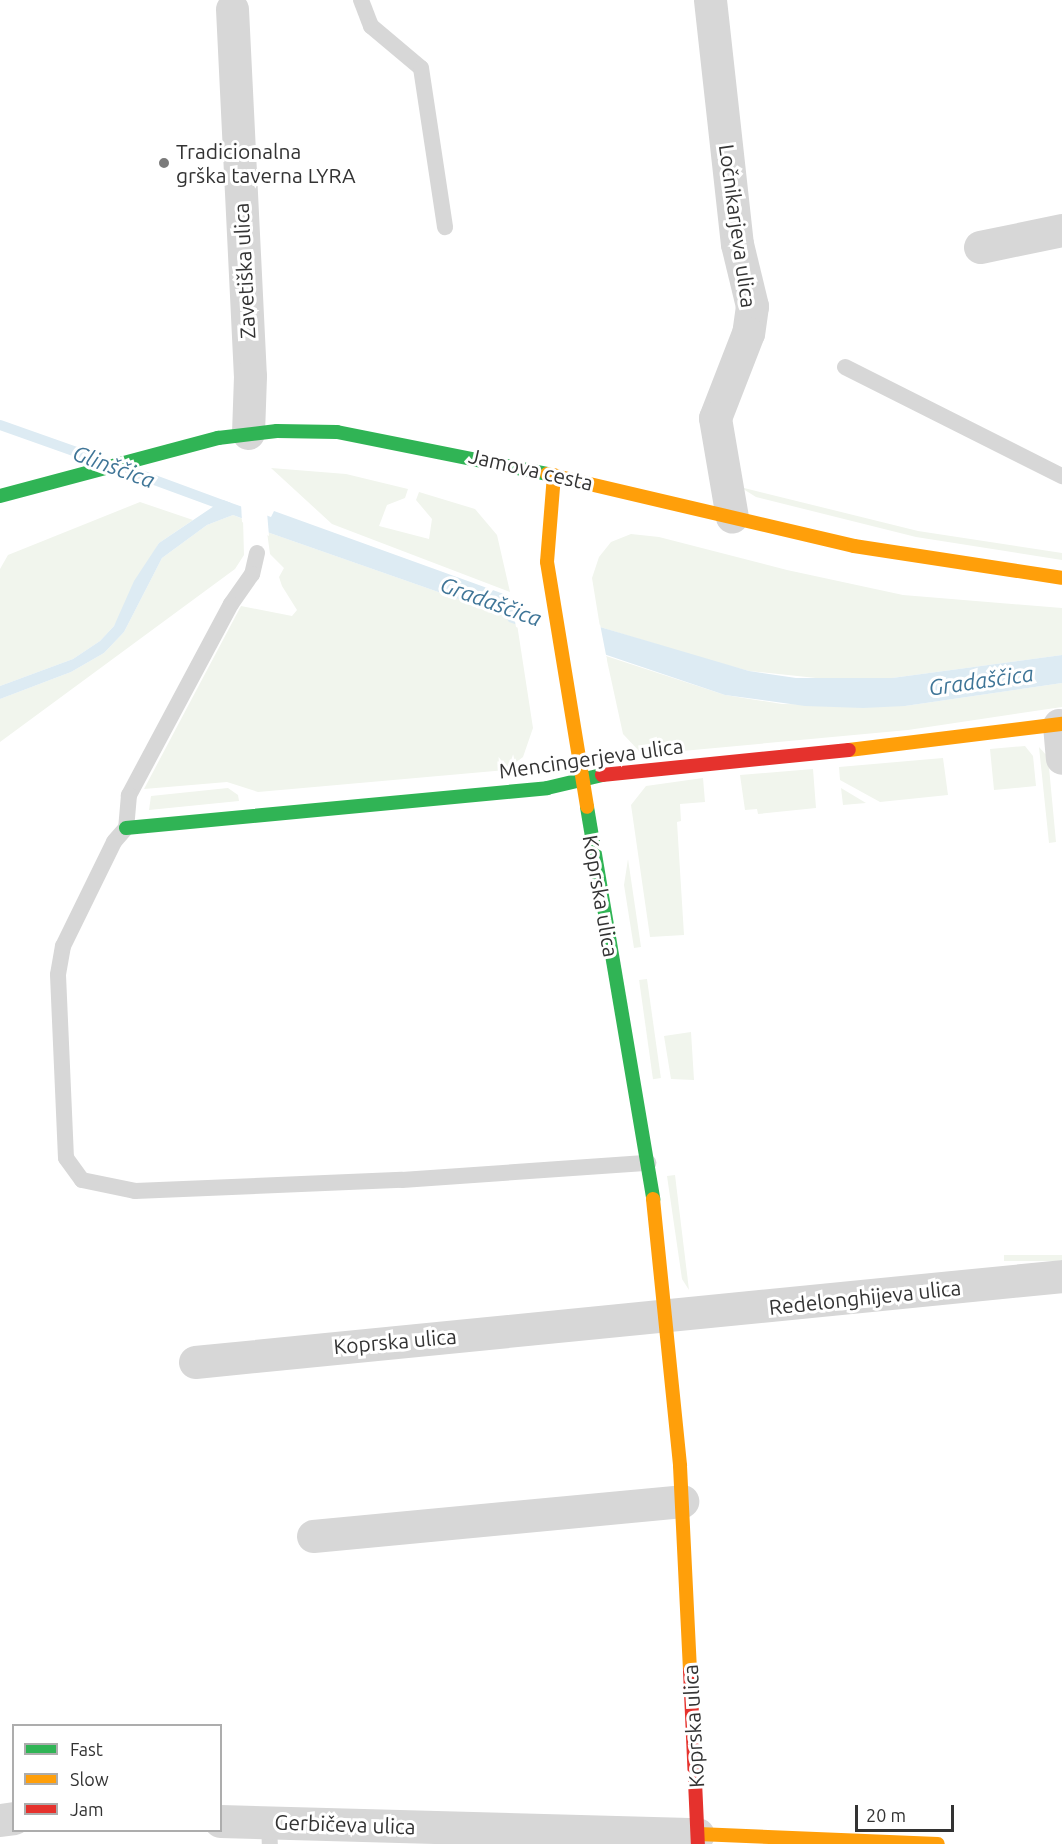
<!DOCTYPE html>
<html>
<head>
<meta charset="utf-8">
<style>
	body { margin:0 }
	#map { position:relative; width:1062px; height:1844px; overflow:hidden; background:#fff; font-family:Ubuntu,sans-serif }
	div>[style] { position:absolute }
	.green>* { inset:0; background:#f1f5ed; transform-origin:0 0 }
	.water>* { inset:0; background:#ddebf3 }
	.pier>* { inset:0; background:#fff }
	.stream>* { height:10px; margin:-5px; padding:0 5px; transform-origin:5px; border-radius:5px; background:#ddebf3 }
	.lane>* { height:16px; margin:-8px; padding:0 8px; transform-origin:8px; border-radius:8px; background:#d7d7d7 }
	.street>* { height:33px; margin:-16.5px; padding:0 16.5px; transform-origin:16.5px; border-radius:16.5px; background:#d7d7d7 }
	.fast>* { height:14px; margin:-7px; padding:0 7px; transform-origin:7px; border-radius:7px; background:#30b455 }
	.slow>* { height:14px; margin:-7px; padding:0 7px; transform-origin:7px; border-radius:7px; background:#ff9f0a }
	.jam>* { height:14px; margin:-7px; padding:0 7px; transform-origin:7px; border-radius:7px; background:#e5322d }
	.dots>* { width:16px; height:16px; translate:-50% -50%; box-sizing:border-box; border:3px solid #fff; border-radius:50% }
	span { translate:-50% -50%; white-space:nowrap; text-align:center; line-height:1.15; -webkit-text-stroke:6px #fff; paint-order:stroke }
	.poi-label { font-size:21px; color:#333 }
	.left { translate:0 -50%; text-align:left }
	.street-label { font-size:21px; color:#333 }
	.water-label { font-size:22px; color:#3f7597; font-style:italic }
	.legend { position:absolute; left:12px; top:1724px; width:210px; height:108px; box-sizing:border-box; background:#fff; border:2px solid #adadad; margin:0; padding:8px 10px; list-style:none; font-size:18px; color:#333 }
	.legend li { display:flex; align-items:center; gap:12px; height:30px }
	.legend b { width:30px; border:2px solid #adadad }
	.scale { position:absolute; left:855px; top:1805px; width:99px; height:27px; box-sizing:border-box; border:3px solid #333; border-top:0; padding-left:8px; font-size:18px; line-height:21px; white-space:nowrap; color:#333; -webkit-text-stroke:4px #fff; paint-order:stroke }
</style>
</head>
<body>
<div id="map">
	<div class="green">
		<div style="clip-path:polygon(271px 468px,346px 474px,408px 489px,405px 498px,387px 505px,379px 526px,429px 539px,432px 519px,416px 500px,419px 492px,475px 509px,497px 535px,510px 592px,332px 524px)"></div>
		<div style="clip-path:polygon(740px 487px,918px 531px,1062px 553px,1062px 560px,916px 537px,756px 497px)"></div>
		<div style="clip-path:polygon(140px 502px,193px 520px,159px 543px,114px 626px,100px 641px,73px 659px,0 686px,0 569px,8px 555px)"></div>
		<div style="clip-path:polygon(233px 515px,243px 519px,244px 555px,235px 569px,0 742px,0 699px,71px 672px,104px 653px,124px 632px,162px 558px,207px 525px)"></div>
		<div style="clip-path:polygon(267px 532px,504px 615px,517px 624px,533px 728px,523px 757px,506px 770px,258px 792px,227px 782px,144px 789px,241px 606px,292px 616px,297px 610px,282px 586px,279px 577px,284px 568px,270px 554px)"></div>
		<div style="clip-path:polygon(631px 534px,659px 537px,787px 570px,903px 595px,1062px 608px,1062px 655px,892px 678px,835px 680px,749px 671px,704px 659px,600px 627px,592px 578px,599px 557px,611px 542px)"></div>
		<div style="clip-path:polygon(606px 656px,725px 695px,782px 704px,905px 706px,1062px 683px,1062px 707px,908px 730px,650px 754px,639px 751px,623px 734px)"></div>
		<div style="clip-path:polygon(1025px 746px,1033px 756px,1036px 786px,994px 790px,990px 749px)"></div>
		<div style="clip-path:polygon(1039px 747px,1048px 757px,1056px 842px,1049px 843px)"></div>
		<div style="clip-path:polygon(943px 758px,948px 795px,880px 802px,840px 780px,839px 767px)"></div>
		<div style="clip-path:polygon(813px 769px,816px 808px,758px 814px,757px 809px,745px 810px,740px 775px)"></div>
		<div style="clip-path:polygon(703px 778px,705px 802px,680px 804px,681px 821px,677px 822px,684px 935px,650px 937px,631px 805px,646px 786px)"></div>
		<div style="clip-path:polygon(228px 788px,238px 795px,239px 801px,149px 810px,151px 796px)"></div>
		<div style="clip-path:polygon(841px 788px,866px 803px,843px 805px)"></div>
		<div style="clip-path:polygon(628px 859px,641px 947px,634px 948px,624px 885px)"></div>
		<div style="left:647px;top:979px;width:100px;height:8px;rotate:82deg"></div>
		<div style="clip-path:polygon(691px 1032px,694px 1080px,671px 1079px,664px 1036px)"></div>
		<div style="clip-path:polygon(675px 1175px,689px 1290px,682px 1279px,667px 1176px)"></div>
		<div style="left:1062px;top:1255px;width:6px;height:58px;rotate:90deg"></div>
	</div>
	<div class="water">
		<div style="clip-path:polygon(223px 500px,271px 517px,274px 511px,501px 593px,599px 633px,600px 627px,749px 671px,796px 678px,892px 678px,1062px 655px,1062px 683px,905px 706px,863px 708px,805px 706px,725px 695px,509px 622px,504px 615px,267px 532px,268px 528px,233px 515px,207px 525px,162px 558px,124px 632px,104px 653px,71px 672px,0 699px,0 686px,73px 659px,100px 641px,114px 626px,134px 581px,159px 543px)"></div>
	</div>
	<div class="pier">
		<div style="clip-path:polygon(241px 503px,267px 512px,269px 536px,242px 522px)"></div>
		<div style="clip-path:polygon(510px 594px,597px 629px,600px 624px,607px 660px,516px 627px)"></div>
	</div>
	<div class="stream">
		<div style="left:0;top:425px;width:105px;rotate:19.5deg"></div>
		<div style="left:130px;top:471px;width:104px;rotate:20.2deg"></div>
	</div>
	<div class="lane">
		<div style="left:361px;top:0;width:28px;rotate:69deg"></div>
		<div style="left:371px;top:26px;width:65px;rotate:40deg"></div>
		<div style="left:421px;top:68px;width:161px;rotate:81.4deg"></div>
		<div style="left:845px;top:367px;width:243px;rotate:26.7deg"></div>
		<div style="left:257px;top:553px;width:22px;rotate:103deg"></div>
		<div style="left:252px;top:574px;width:37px;rotate:125deg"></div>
		<div style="left:231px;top:604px;width:217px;rotate:118.1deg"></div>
		<div style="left:129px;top:795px;width:33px;rotate:95deg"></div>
		<div style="left:126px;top:828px;width:18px;rotate:131deg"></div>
		<div style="left:114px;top:842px;width:116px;rotate:116.1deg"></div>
		<div style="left:63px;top:946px;width:29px;rotate:100deg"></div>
		<div style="left:58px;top:975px;width:183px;rotate:87.5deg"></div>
		<div style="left:66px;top:1158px;width:27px;rotate:54deg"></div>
		<div style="left:82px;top:1180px;width:54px;rotate:11.7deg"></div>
		<div style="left:135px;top:1191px;width:267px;rotate:-2.4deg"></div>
		<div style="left:402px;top:1180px;width:247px;rotate:-4deg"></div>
		<div style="left:269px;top:1821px;width:23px;rotate:88deg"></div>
	</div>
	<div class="street">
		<div style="left:710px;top:0;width:245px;rotate:83.7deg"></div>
		<div style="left:737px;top:244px;width:64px;rotate:76.4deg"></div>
		<div style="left:752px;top:306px;width:27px;rotate:98deg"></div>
		<div style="left:748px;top:333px;width:91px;rotate:111.2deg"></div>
		<div style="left:715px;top:418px;width:100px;rotate:80.3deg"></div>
		<div style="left:232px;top:9px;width:367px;rotate:87.2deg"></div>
		<div style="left:250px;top:376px;width:57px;rotate:92deg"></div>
		<div style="left:980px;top:247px;width:84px;rotate:-11.7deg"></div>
		<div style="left:1059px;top:725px;width:33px;rotate:85deg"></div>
		<div style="left:195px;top:1362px;width:871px;rotate:-5.66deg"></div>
		<div style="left:313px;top:1536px;width:371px;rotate:-5.4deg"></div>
		<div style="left:0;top:1820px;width:14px;rotate:-8deg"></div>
		<div style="left:220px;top:1821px;width:478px;rotate:1.6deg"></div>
	</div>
	<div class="fast">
		<div style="left:0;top:496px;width:226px;rotate:-14.9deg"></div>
		<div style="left:218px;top:438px;width:59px;rotate:-6.8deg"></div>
		<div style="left:277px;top:431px;width:60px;rotate:1deg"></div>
		<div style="left:337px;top:432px;width:214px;rotate:11.3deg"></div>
		<div style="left:587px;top:807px;width:398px;rotate:80.4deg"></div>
		<div style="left:126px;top:828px;width:423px;rotate:-5.4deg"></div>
		<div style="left:547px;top:788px;width:57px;rotate:-13.3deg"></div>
	</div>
	<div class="slow">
		<div style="left:547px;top:474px;width:315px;rotate:13.2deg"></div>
		<div style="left:854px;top:546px;width:210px;rotate:8.7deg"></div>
		<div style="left:554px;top:475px;width:87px;rotate:94.6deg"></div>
		<div style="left:547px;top:562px;width:248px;rotate:80.7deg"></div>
		<div style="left:849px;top:750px;width:215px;rotate:-7deg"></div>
		<div style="left:653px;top:1199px;width:268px;rotate:84.2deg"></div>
		<div style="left:680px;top:1466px;width:205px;rotate:87.2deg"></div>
		<div style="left:698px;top:1834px;width:240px;rotate:2.4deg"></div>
	</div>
	<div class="jam">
		<div style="left:602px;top:775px;width:248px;rotate:-5.8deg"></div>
		<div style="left:690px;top:1671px;width:173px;rotate:87.4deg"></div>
	</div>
	<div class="dots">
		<div style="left:164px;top:163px;background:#7a7a7a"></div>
	</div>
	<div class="poi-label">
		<span class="left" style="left:176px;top:163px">Tradicionalna<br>grška taverna LYRA</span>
	</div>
	<div class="street-label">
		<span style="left:738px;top:226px;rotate:82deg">Ločnikarjeva ulica</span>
		<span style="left:244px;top:271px;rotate:-93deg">Zavetiška ulica</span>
		<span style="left:531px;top:469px;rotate:13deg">Jamova cesta</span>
		<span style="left:591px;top:758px;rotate:-8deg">Mencingerjeva ulica</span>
		<span style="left:601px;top:896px;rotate:80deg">Koprska ulica</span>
		<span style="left:865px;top:1297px;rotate:-6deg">Redelonghijeva ulica</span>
		<span style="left:395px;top:1341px;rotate:-5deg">Koprska ulica</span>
		<span style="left:693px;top:1726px;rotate:-93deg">Koprska ulica</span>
		<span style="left:345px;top:1824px;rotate:2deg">Gerbičeva ulica</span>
	</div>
	<div class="water-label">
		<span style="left:114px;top:466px;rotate:20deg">Glinščica</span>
		<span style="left:491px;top:601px;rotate:20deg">Gradaščica</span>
		<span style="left:981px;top:680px;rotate:-8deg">Gradaščica</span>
	</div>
	<ul class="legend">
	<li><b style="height:8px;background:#30b455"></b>Fast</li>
	<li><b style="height:8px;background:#ff9f0a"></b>Slow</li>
	<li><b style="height:8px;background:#e5322d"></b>Jam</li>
	</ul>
	<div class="scale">20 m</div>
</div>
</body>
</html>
